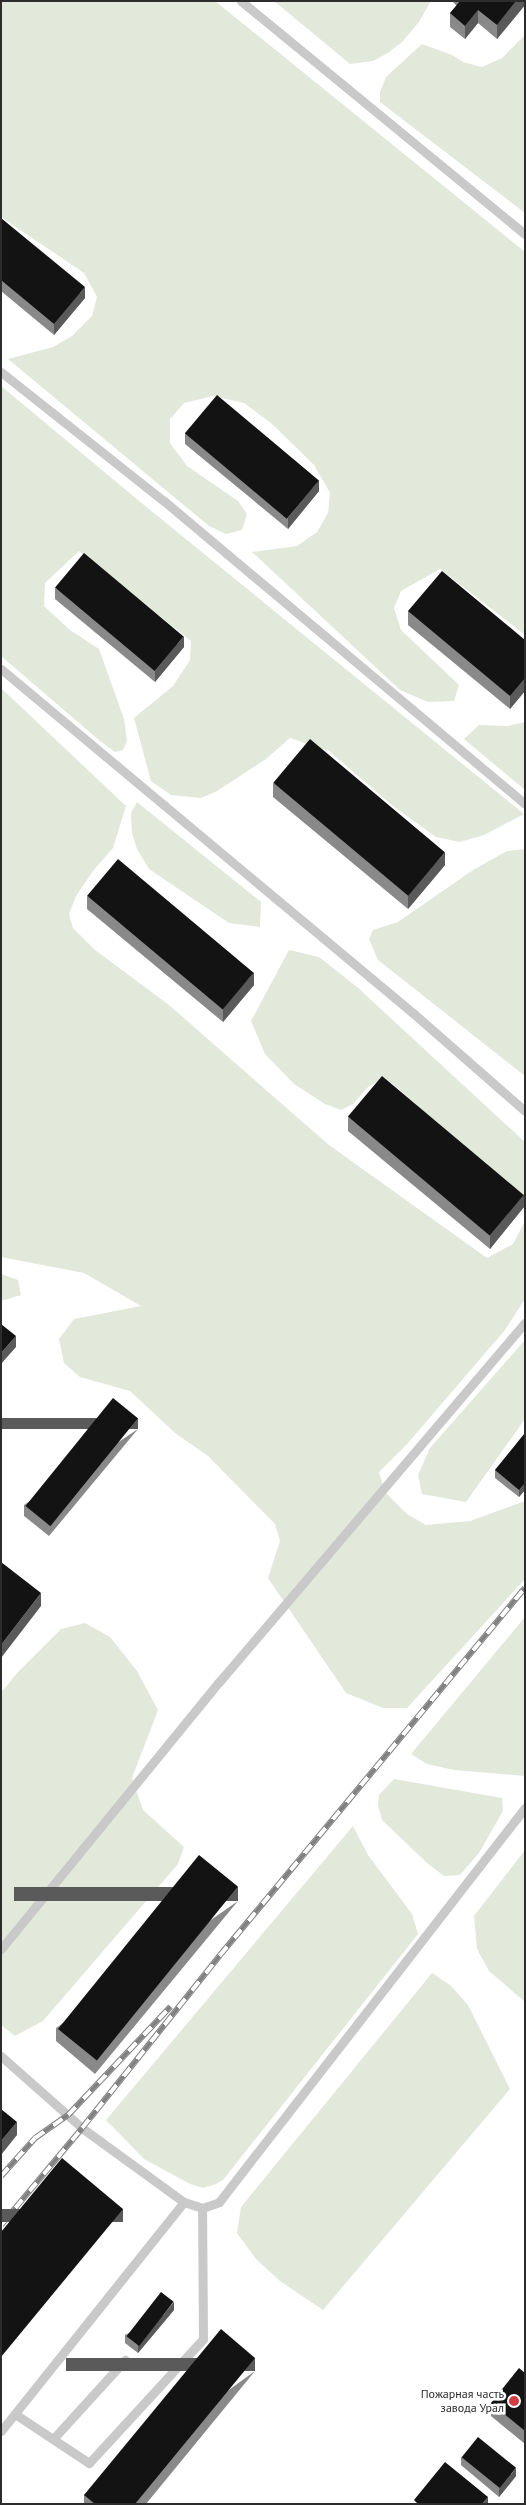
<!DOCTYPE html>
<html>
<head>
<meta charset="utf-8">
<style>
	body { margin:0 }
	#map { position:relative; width:526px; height:2505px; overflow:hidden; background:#fff; font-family:"PT Sans",sans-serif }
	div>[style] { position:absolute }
	.green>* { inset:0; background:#e2e9db }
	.lane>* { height:9px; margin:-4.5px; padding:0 4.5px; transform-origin:4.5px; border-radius:4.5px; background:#c9c9c9 }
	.rail>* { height:5.5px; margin-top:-2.75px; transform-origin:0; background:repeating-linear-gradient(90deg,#fff 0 11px,#818181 0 22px); box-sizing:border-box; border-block:1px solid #818181 }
	.wall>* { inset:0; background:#898989 }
	.shaded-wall>* { inset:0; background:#5a5a5a; transform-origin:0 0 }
	.building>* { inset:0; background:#131313; transform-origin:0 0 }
	.dots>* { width:14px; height:14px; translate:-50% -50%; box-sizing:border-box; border:2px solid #fff; border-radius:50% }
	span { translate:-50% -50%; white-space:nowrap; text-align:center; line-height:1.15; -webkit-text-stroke:5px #fff; paint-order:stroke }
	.poi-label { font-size:12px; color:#2c2c2c }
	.right { translate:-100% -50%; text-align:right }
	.frame { position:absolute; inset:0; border:2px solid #2c2c2c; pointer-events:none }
</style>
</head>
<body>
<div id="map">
	<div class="green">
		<div style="clip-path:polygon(1px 1px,215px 1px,525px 252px,525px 635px,440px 569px,401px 591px,394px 608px,401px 630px,459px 685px,454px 701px,428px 702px,400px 690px,252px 552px,297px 546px,317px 532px,328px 513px,330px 493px,314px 465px,271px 423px,244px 403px,213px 396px,184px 403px,170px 419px,170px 443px,187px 466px,238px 501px,247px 514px,242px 530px,226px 534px,209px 526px,8px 359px,53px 347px,72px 336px,92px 316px,97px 297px,84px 273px,1px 217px)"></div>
		<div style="clip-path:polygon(274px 1px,431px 1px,419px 22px,402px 42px,388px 53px,373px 61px,350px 64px)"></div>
		<div style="clip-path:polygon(525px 35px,525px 213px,380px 102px,380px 92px,386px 77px,422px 44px,452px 55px,463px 62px,482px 67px,502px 58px)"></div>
		<div style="clip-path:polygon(1px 386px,144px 505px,524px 814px,484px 835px,460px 842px,436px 837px,393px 806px,329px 751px,290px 738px,266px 759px,217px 791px,201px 798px,171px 795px,151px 781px,134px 718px,173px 686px,190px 660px,191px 641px,79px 551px,45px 583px,44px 606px,70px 630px,99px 649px,124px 719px,127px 741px,123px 750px,115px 752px,100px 741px,1px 656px)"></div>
		<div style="clip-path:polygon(1px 688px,126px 806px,113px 848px,93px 871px,76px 896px,69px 914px,73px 928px,95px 950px,169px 1005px,329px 1145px,487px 1258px,513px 1244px,525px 1221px,525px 1299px,505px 1330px,408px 1443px,379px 1472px,385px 1492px,407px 1514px,426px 1525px,470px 1521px,525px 1501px,525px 1579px,407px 1708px,383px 1708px,346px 1693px,268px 1578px,280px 1541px,275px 1524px,208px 1456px,175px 1433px,130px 1391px,80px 1377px,64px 1363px,59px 1339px,74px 1319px,141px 1306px,84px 1273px,1px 1257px)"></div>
		<div style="clip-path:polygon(525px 722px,525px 790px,464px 739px,479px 725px,508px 726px)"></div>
		<div style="clip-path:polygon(137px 802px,261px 902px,260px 927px,229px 923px,149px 869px,137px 849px,132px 833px,131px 813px)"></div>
		<div style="clip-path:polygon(525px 849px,525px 1076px,378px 960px,369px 939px,373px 930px,398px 922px,473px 870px,507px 851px)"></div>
		<div style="clip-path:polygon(289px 950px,319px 957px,357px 987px,525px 1142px,525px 1201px,393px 1084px,380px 1080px,368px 1087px,353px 1104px,341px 1110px,325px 1104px,294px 1084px,265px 1054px,251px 1021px)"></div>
		<div style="clip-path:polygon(1px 1274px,18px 1280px,21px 1295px,1px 1301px)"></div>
		<div style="clip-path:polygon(525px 1340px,525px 1419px,466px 1502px,422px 1494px,418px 1475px,430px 1448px)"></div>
		<div style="clip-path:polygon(525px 1617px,525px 1776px,454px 1770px,427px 1764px,411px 1754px)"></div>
		<div style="clip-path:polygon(85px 1623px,110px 1637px,137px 1671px,158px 1710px,132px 1778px,143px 1810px,184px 1847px,178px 1864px,43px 2021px,15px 2036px,1px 2025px,1px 1693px,17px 1673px,61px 1629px)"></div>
		<div style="clip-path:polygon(394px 1779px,502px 1798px,503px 1811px,479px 1853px,460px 1875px,444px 1876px,427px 1863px,382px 1820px,378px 1806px,379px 1795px)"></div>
		<div style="clip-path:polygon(353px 1826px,368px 1855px,412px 1914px,418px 1934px,223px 2180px,216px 2184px,203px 2188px,190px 2184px,144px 2159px,106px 2120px)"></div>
		<div style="clip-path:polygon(525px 1850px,525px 2002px,489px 1971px,477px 1949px,474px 1916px)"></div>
		<div style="clip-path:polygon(432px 1973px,450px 1985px,468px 2005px,510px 2089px,323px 2310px,280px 2281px,256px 2259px,237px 2233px,241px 2207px)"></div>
	</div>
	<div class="lane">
		<div style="left:241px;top:1px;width:367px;rotate:39.4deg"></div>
		<div style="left:1px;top:372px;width:208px;rotate:38.4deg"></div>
		<div style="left:164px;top:501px;width:471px;rotate:40deg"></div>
		<div style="left:1px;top:669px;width:537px;rotate:39.86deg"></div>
		<div style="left:413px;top:1013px;width:149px;rotate:41.2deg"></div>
		<div style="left:1px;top:1949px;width:345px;rotate:-50.8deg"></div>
		<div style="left:219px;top:1682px;width:472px;rotate:-49.6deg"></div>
		<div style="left:1px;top:2056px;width:108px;rotate:41.6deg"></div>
		<div style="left:82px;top:2128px;width:126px;rotate:36deg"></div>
		<div style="left:184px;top:2202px;width:19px;rotate:18deg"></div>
		<div style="left:202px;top:2208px;width:18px;rotate:-19deg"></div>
		<div style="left:219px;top:2202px;width:499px;rotate:-52.2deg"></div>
		<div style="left:15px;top:2414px;width:89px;rotate:33.5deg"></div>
		<div style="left:89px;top:2463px;width:168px;rotate:-47.4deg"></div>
		<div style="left:203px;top:2339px;width:131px;rotate:-90.4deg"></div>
		<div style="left:1px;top:2431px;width:293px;rotate:-51.4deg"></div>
		<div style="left:53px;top:2439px;width:107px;rotate:-47.7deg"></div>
	</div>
	<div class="rail">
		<div style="left:1px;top:2176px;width:51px;rotate:-48.2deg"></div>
		<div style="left:35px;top:2138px;width:40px;rotate:-34.9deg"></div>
		<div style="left:68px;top:2115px;width:149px;rotate:-46.6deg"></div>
		<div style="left:1px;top:2225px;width:126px;rotate:-50.1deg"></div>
		<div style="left:82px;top:2128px;width:221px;rotate:-51.4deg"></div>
		<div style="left:220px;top:1955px;width:477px;rotate:-50.3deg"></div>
	</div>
	<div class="wall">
		<div style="clip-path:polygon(452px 1px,525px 1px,525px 5px,497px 39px,478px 23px,465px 39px,450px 27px,450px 13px,457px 6px)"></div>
		<div style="clip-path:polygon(1px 218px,85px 298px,54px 335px,1px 291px)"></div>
		<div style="clip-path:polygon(185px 433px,319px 491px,288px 529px,185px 444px)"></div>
		<div style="clip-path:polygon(55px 588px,184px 647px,155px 682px,55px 599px)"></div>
		<div style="clip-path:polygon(408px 611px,525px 640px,525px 691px,510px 709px,408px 625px)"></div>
		<div style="clip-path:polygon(273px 783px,445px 865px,408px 909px,273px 797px)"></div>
		<div style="clip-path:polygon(87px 896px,254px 985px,223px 1022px,87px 909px)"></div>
		<div style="clip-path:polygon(348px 1117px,524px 1207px,490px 1249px,348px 1131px)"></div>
		<div style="clip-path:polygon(138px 1429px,49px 1536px,24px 1516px,24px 1505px)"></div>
		<div style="clip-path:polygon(525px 1433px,525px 1490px,519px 1497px,495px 1478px,495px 1470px)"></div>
		<div style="clip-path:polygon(238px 1901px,95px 2074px,56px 2041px,56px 2028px)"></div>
		<div style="clip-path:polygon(174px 2310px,138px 2353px,125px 2343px,125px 2335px)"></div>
		<div style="clip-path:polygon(255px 2371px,146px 2504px,84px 2504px,84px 2495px)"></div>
		<div style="clip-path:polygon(525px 2373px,525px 2444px,491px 2416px,491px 2403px)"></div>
		<div style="clip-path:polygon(461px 2457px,516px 2476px,499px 2497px,461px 2465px)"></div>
	</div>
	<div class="shaded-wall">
		<div style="clip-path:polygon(516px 1px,525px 1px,525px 5px,497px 39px,497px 25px)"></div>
		<div style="clip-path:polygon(478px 10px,478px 23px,465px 39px,465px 26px)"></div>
		<div style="clip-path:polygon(85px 287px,85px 298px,54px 335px,54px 324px)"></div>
		<div style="clip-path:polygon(319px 480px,319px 491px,288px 529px,288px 518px)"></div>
		<div style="clip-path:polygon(184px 636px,184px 647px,155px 682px,155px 671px)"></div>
		<div style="clip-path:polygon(525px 678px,525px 691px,510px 709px,510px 696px)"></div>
		<div style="clip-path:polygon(445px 852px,445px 865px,408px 909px,408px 895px)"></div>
		<div style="clip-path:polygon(254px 972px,254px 985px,223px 1022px,223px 1009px)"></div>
		<div style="clip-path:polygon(524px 1194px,524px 1207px,490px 1249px,490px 1235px)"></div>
		<div style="clip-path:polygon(16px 1336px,16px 1347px,1px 1364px,1px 1353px)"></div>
		<div style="left:138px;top:1418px;width:11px;height:139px;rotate:90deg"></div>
		<div style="clip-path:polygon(525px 1483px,525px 1490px,519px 1497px,519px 1490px)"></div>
		<div style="clip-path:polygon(41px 1593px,41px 1606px,1px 1658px,1px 1645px)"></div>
		<div style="left:238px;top:1887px;width:14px;height:224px;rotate:90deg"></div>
		<div style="clip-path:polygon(17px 2122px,17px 2135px,1px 2155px,1px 2141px)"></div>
		<div style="left:123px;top:2209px;width:13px;height:192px;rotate:90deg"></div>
		<div style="clip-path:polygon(174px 2302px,174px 2310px,138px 2353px,138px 2345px)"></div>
		<div style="left:255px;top:2358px;width:13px;height:189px;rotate:90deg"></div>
		<div style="clip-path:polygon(516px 2468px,516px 2476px,499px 2497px,499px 2489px)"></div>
		<div style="clip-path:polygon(488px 2497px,488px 2504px,482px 2504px)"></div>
	</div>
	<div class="building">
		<div style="clip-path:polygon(460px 1px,516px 1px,497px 25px,478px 10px,465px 26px,450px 13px)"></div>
		<div style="clip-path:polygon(1px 218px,85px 287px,54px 324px,1px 280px)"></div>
		<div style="left:217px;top:395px;width:133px;height:50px;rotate:40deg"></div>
		<div style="left:84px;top:553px;width:130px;height:45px;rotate:40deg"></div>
		<div style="clip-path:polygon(442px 571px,525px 640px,525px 678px,510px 696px,408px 611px)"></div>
		<div style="left:310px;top:739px;width:176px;height:57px;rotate:40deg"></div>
		<div style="left:118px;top:859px;width:177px;height:48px;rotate:40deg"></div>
		<div style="left:382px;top:1076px;width:185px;height:53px;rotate:40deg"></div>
		<div style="clip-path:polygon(1px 1324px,16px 1336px,1px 1353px)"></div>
		<div style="left:113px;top:1398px;width:32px;height:139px;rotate:39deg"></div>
		<div style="clip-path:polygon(525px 1433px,525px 1483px,519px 1490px,495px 1470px)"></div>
		<div style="clip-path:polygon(1px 1562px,41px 1593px,1px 1645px)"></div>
		<div style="left:199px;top:1855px;width:50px;height:224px;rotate:39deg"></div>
		<div style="clip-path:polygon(1px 2109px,17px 2122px,1px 2141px)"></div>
		<div style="clip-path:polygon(62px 2158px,123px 2209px,1px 2357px,1px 2232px)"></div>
		<div style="left:161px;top:2292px;width:16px;height:56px;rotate:38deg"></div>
		<div style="clip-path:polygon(221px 2329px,255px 2358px,135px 2504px,95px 2504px,84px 2495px)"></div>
		<div style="clip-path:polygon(519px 2368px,525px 2373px,525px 2431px,491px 2403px)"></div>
		<div style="left:478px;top:2437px;width:49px;height:26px;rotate:39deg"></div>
		<div style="clip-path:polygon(445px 2462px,488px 2497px,482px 2504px,418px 2504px,414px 2500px)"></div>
	</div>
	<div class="dots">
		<div style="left:514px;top:2401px;background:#d53d40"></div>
	</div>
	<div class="poi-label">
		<span class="right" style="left:504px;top:2401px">Пожарная часть<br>завода Урал</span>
	</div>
	<div class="frame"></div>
</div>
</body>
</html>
